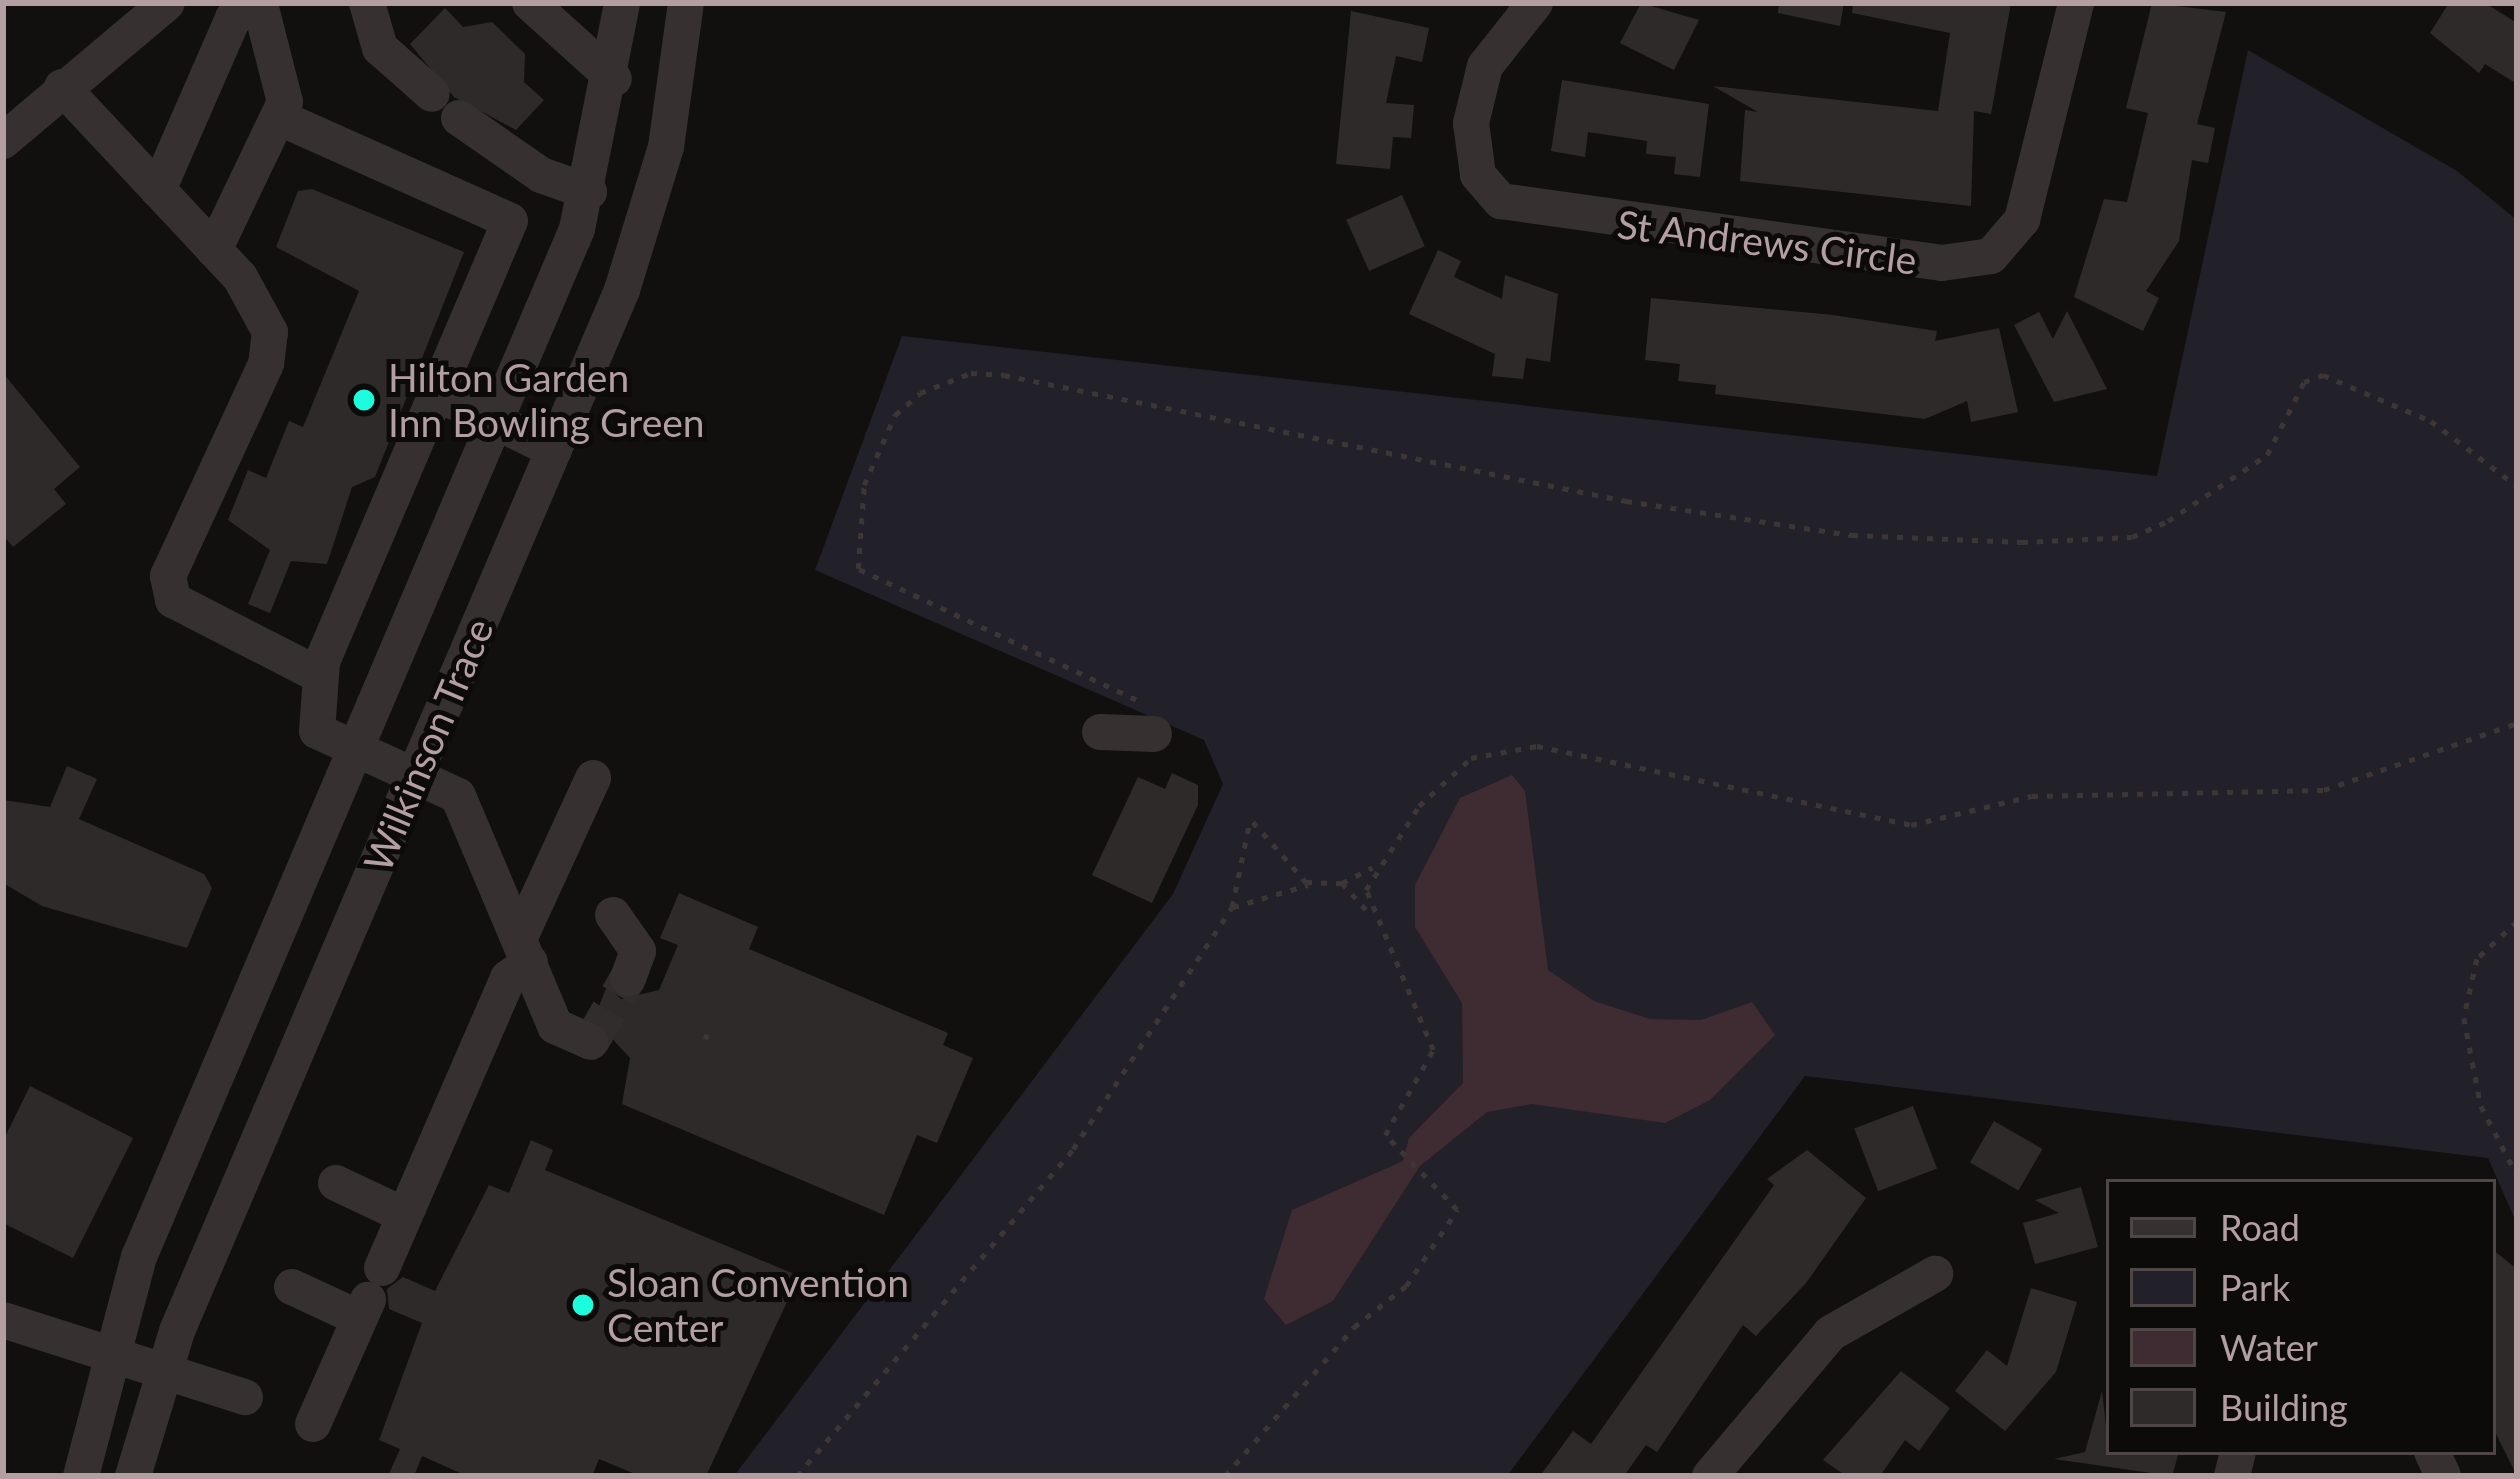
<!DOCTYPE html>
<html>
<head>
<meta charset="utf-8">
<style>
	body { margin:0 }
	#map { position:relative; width:2520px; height:1479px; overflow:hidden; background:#11100f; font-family:Lato,sans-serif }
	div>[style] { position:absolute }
	.green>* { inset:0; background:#222029 }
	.water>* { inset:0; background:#3f2b32 }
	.building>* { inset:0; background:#2e2a2a; transform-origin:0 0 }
	.minor-tunnel>* { height:36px; margin-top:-18px; transform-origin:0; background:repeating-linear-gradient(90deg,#312d2c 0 36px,transparent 0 54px) }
	.path>* { height:4.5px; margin-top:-2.25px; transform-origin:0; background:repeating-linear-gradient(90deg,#3d3637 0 6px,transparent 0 15px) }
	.minor>* { height:36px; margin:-18px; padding:0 18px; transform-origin:18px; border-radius:18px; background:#363030 }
	.dots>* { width:33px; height:33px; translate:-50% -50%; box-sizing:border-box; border:6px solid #0c0b0a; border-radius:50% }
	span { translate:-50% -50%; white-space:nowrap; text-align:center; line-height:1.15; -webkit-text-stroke:10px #0c0b0a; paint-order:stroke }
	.street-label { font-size:39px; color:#b39fa1 }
	.poi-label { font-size:39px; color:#b39fa1 }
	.left { translate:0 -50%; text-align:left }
	.frame { position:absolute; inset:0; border:6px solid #b39fa1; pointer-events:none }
	.legend { position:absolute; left:2106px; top:1179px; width:390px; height:276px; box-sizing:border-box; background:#0c0b0a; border:3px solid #4f4646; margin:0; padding:15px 21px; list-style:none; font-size:36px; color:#b39fa1 }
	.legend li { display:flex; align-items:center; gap:24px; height:60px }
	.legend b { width:60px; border:3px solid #4f4646 }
</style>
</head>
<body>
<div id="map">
	<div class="green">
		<div style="clip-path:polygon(2248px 50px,2457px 171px,2517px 220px,2517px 1224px,2488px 1158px,1805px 1076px,1507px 1476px,734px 1476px,1173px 894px,1223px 784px,1204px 740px,815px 570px,902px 336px,2157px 476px)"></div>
	</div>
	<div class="water">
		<div style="clip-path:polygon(1512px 775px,1525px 791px,1548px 970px,1594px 1001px,1650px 1019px,1701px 1020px,1752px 1002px,1775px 1035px,1710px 1100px,1665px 1123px,1532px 1104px,1487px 1112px,1420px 1166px,1333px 1301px,1286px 1325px,1264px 1299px,1292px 1210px,1403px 1161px,1409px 1138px,1463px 1083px,1462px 1003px,1415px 927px,1415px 885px,1460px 798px)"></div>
	</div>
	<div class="building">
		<div style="clip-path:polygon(1641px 3px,1699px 20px,1674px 70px,1620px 43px)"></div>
		<div style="clip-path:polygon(1779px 3px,1844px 3px,1840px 26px,1778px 13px)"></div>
		<div style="clip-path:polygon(1853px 3px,2011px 3px,1991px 114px,1974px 111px,1971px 206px,1740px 181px,1745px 110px,1758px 112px,1713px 86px,1938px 111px,1950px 33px,1852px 13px)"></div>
		<div style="clip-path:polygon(2152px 3px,2226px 12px,2197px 124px,2215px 128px,2208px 163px,2192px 160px,2179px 241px,2146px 291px,2159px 298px,2143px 331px,2074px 297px,2104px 199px,2127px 202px,2148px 113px,2126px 108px)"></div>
		<div style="clip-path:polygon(2449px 3px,2485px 3px,2517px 23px,2517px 84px,2485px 64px,2479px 73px,2430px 33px)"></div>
		<div style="clip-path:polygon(445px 8px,463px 27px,492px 22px,525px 54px,524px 82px,544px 100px,516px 130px,454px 97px,410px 44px)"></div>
		<div style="clip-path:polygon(1351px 11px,1429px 28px,1422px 62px,1396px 56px,1386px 103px,1414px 105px,1411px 138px,1393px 137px,1390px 169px,1336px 164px)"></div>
		<div style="clip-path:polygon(1562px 80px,1709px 104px,1700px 177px,1674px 174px,1676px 157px,1646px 154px,1647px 141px,1588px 132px,1585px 157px,1551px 151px)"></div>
		<div style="clip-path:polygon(312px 189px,464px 252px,375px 477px,352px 487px,327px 564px,291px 561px,270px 613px,248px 604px,270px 550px,228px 520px,248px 470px,266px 478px,289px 421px,303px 427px,359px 291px,276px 247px,298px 191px)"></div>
		<div style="left:1402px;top:195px;width:56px;height:61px;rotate:66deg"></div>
		<div style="clip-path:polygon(1438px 250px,1461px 261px,1454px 277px,1502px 299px,1505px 275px,1558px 294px,1550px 362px,1526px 358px,1523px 379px,1492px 376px,1495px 354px,1409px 314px)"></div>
		<div style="clip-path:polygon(1651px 298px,1833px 315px,1937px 331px,1935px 341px,1999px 328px,2018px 412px,1971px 422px,1967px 401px,1925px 419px,1715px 394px,1716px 385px,1678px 381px,1680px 364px,1645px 360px)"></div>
		<div style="clip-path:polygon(2067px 311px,2107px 389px,2054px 402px,2014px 325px,2039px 312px,2053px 339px)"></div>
		<div style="clip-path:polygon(3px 373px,80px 467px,54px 489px,66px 504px,13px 547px,3px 535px)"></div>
		<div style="clip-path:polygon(67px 766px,97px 779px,79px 819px,204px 874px,212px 888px,187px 948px,42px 906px,3px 883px,3px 800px,50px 807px)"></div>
		<div style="clip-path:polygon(1172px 773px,1198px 785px,1198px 805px,1152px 903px,1092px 875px,1138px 777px,1165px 789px)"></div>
		<div style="clip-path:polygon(679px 893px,758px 927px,749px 949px,948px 1033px,943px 1045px,973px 1058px,937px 1143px,917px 1135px,884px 1215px,622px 1104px,630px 1058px,594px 1019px,607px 986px,621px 999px,659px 990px,678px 945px,660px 938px)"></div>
		<div style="clip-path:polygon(30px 1086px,133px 1138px,73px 1258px,3px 1223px,3px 1141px)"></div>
		<div style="left:1913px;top:1106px;width:67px;height:63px;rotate:69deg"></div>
		<div style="left:1994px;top:1121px;width:56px;height:48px;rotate:30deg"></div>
		<div style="clip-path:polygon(531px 1140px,553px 1150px,545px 1170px,799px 1276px,706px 1476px,640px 1476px,599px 1459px,592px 1476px,467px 1476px,422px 1456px,414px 1476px,388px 1476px,400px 1449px,379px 1440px,422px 1323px,389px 1309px,387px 1289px,403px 1277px,435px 1291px,489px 1185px,509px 1193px)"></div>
		<div style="clip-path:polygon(1807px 1150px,1866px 1198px,1806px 1283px,1756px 1336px,1743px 1325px,1657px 1452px,1646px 1445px,1624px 1476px,1540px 1476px,1573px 1431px,1591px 1444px,1774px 1185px,1767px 1179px)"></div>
		<div style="clip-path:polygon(2081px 1187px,2098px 1247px,2035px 1264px,2023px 1223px,2059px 1213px,2035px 1200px)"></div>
		<div style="clip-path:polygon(2493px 1250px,2517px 1269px,2517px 1476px,2493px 1428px)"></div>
		<div style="clip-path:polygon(2031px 1288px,2077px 1302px,2056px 1372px,2005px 1431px,1955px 1391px,1987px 1350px,2007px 1366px)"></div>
		<div style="clip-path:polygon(1901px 1371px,1950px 1408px,1919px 1451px,1905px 1440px,1880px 1476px,1846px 1476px,1823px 1460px)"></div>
		<div style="clip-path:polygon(2102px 1391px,2109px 1452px,2179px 1452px,2172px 1476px,2054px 1459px,2085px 1452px)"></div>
	</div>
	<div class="minor-tunnel">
		<div style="left:591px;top:1042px;width:74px;rotate:-60deg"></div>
	</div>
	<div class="path">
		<div style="left:1136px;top:700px;width:307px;rotate:-154.8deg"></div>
		<div style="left:858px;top:569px;width:84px;rotate:-85.9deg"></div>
		<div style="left:864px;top:485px;width:77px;rotate:-66.1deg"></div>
		<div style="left:895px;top:415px;width:33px;rotate:-41deg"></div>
		<div style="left:920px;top:393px;width:55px;rotate:-21.4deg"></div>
		<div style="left:971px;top:373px;width:33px;rotate:3deg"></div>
		<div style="left:1004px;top:375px;width:635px;rotate:11.45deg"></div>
		<div style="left:1626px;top:501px;width:229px;rotate:8.6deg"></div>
		<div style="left:1852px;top:535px;width:170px;rotate:2.4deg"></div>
		<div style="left:2022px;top:542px;width:110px;rotate:-2.6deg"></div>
		<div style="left:2132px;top:537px;width:39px;rotate:-24deg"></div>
		<div style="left:2168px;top:521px;width:119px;rotate:-33.7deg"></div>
		<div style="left:2267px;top:455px;width:82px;rotate:-63.1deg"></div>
		<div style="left:2304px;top:382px;width:20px;rotate:-20deg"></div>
		<div style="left:2323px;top:375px;width:117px;rotate:23.1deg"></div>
		<div style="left:2431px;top:421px;width:108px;rotate:37.1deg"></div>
		<div style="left:1253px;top:822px;width:80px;rotate:48.5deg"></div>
		<div style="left:1306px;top:882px;width:36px;rotate:2deg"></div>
		<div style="left:1342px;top:883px;width:34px;rotate:-27deg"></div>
		<div style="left:1342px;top:883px;width:36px;rotate:48deg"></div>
		<div style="left:1233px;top:907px;width:78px;rotate:-16.3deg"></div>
		<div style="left:2517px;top:922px;width:54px;rotate:137.2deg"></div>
		<div style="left:2477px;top:959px;width:60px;rotate:102.4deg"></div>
		<div style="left:2464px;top:1018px;width:90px;rotate:79.1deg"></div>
		<div style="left:2481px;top:1106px;width:78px;rotate:62.4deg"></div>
		<div style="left:705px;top:1039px;width:5px;rotate:-68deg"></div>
		<div style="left:797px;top:1476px;width:428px;rotate:-49.8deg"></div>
		<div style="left:1073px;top:1149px;width:290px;rotate:-56.7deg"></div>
		<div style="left:1232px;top:907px;width:90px;rotate:-78.4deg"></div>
		<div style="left:1225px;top:1476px;width:197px;rotate:-49.1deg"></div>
		<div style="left:1354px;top:1327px;width:66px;rotate:-38.3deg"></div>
		<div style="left:1406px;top:1286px;width:92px;rotate:-56.1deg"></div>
		<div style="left:1457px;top:1210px;width:104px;rotate:-133.8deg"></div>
		<div style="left:1385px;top:1135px;width:98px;rotate:-60.5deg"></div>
		<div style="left:1433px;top:1050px;width:173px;rotate:-112.7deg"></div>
		<div style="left:1366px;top:890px;width:99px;rotate:-57.8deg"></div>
		<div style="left:1419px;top:806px;width:71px;rotate:-42.7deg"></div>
		<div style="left:1471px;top:758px;width:67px;rotate:-10.3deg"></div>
		<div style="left:1537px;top:746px;width:382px;rotate:11.9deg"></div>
		<div style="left:1911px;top:825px;width:124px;rotate:-13.5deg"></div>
		<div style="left:2032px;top:796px;width:292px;rotate:-1.2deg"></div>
		<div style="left:2324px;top:790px;width:204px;rotate:-19.1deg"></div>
	</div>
	<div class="minor">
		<div style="left:367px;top:3px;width:47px;rotate:73.9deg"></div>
		<div style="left:380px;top:48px;width:69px;rotate:41.5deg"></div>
		<div style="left:530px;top:3px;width:113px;rotate:42.1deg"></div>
		<div style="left:1535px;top:3px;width:80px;rotate:128.4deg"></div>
		<div style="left:1485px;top:66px;width:59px;rotate:103.8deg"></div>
		<div style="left:1471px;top:123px;width:52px;rotate:82.3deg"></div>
		<div style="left:1478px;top:175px;width:35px;rotate:49deg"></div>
		<div style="left:1501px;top:201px;width:445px;rotate:8deg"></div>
		<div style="left:1942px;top:263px;width:49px;rotate:-8.1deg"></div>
		<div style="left:1991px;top:256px;width:48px;rotate:-49.3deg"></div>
		<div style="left:2022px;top:220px;width:224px;rotate:-76deg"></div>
		<div style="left:62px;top:87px;width:260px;rotate:46.9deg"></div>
		<div style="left:240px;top:277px;width:63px;rotate:61.4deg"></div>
		<div style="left:270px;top:332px;width:32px;rotate:97deg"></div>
		<div style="left:266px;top:364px;width:234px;rotate:114.8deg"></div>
		<div style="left:168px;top:576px;width:25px;rotate:78deg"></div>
		<div style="left:173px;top:600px;width:166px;rotate:27.2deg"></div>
		<div style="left:278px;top:117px;width:254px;rotate:24.1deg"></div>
		<div style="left:510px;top:221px;width:479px;rotate:113.1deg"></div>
		<div style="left:322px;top:662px;width:69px;rotate:94.1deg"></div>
		<div style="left:317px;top:731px;width:155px;rotate:24.7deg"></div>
		<div style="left:458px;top:796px;width:250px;rotate:67.1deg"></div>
		<div style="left:555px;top:1026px;width:39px;rotate:24deg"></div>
		<div style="left:459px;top:118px;width:100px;rotate:34.8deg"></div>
		<div style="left:541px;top:175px;width:51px;rotate:19.5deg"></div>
		<div style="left:3px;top:141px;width:214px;rotate:-40.1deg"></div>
		<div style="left:158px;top:190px;width:188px;rotate:-66.4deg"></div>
		<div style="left:233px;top:18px;width:30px;rotate:-27deg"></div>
		<div style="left:260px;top:4px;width:101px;rotate:75.7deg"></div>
		<div style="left:285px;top:102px;width:164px;rotate:115.6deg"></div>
		<div style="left:436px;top:393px;width:131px;rotate:25.8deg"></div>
		<div style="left:1100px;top:732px;width:54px;rotate:2.1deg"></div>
		<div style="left:613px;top:915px;width:44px;rotate:55.2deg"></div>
		<div style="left:638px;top:951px;width:29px;rotate:110deg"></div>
		<div style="left:520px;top:937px;width:175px;rotate:-65.3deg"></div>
		<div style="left:336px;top:1183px;width:75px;rotate:25.2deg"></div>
		<div style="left:382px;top:1268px;width:316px;rotate:-66.5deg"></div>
		<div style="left:508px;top:978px;width:27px;rotate:-36deg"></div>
		<div style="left:292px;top:1287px;width:74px;rotate:24.8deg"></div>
		<div style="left:3px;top:1320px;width:254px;rotate:17.7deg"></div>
		<div style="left:313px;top:1424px;width:136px;rotate:-66.1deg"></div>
		<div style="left:2432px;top:1452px;width:26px;rotate:65deg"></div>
		<div style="left:81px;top:1476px;width:227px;rotate:-75.2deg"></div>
		<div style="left:139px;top:1257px;width:1117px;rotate:-66.92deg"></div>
		<div style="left:577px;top:229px;width:230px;rotate:-78.7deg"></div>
		<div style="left:133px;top:1476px;width:152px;rotate:-73.1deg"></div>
		<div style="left:177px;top:1331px;width:1132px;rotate:-66.85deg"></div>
		<div style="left:622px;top:290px;width:150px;rotate:-72.9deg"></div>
		<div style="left:666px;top:147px;width:145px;rotate:-82.1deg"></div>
		<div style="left:1710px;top:1476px;width:187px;rotate:-49.8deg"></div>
		<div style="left:1831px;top:1333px;width:120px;rotate:-29.6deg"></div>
		<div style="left:2232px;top:1476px;width:25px;rotate:-76deg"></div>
	</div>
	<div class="dots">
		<div style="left:364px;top:400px;background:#1cfdde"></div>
		<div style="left:583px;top:1305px;background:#1cfdde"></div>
	</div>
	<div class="street-label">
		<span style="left:1767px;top:242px;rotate:7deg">St Andrews Circle</span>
		<span style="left:428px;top:745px;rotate:-67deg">Wilkinson Trace</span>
	</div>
	<div class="poi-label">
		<span class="left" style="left:388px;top:400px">Hilton Garden<br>Inn Bowling Green</span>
		<span class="left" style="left:607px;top:1305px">Sloan Convention<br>Center</span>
	</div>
	<div class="frame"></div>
	<ul class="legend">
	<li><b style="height:15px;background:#363030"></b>Road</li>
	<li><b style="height:33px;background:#222029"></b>Park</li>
	<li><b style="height:33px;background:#3f2b32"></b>Water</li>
	<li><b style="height:33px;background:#2e2a2a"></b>Building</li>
	</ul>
</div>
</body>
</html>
